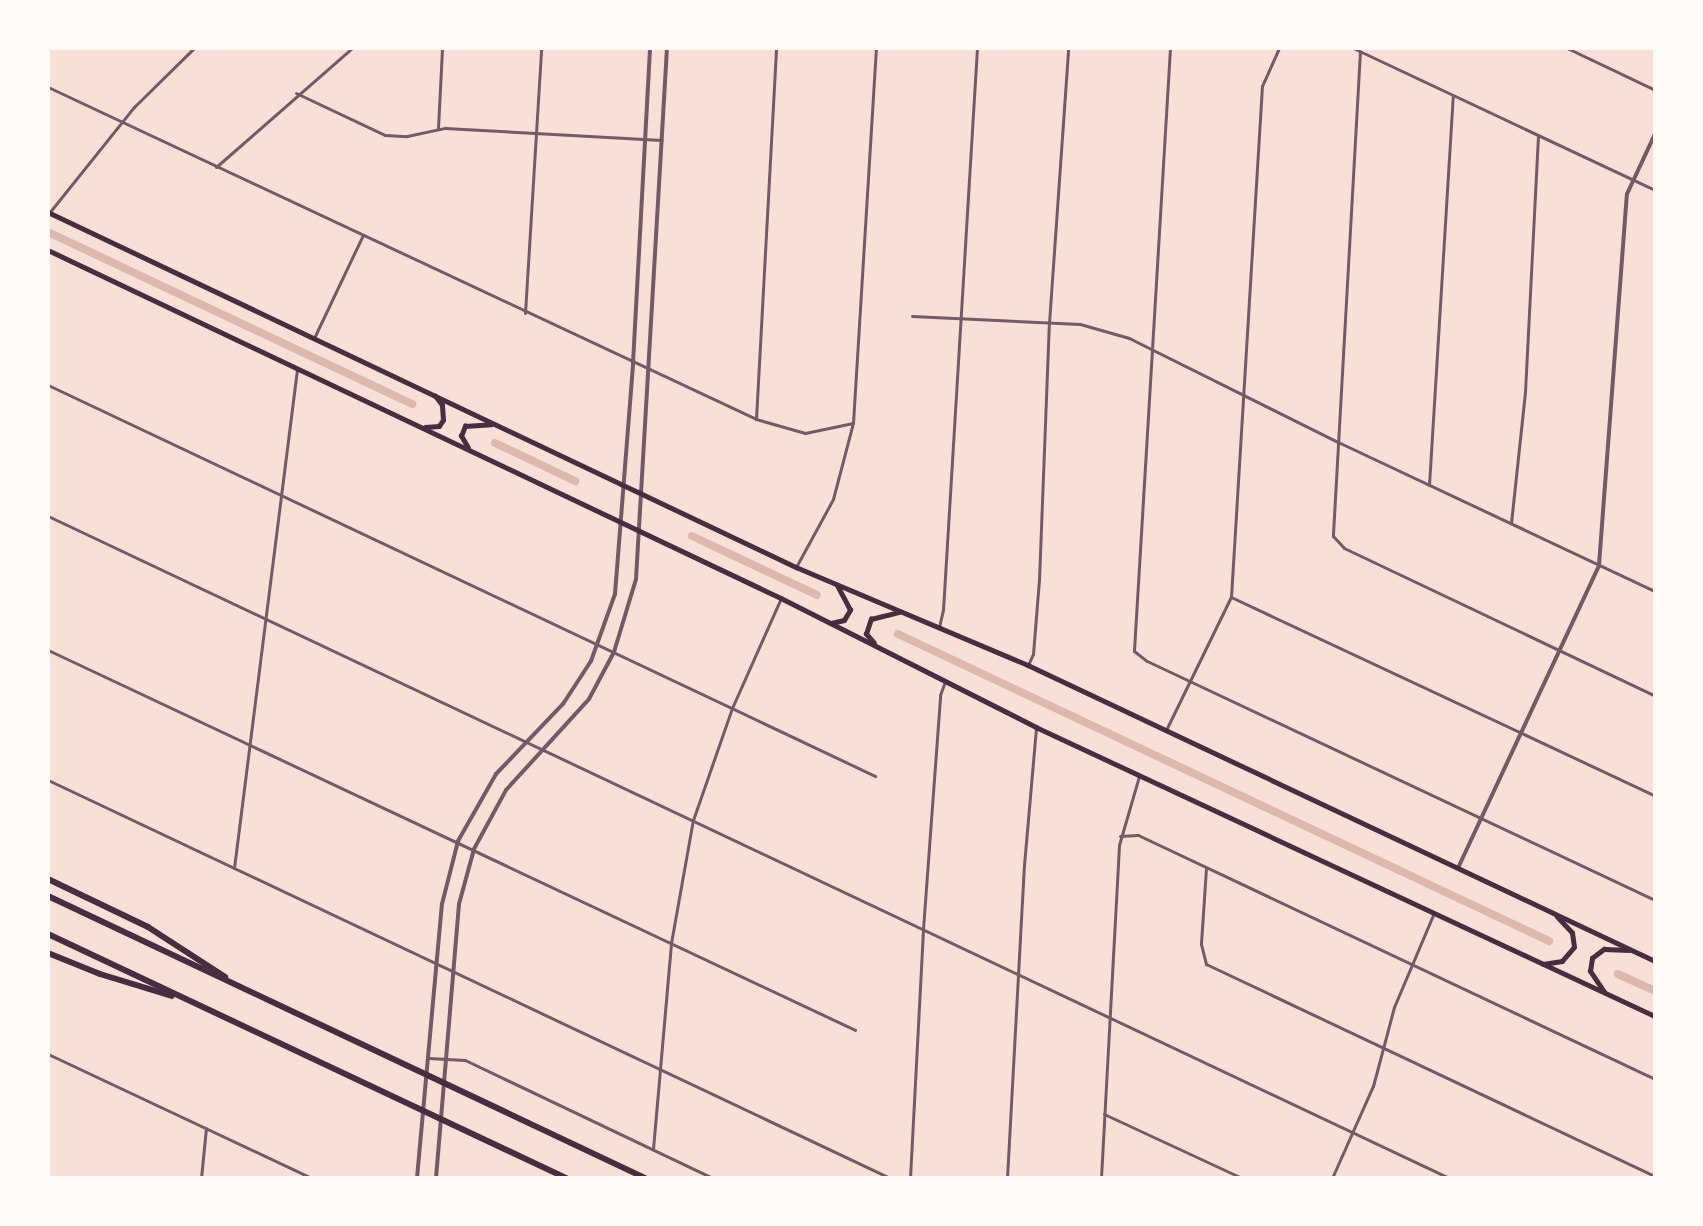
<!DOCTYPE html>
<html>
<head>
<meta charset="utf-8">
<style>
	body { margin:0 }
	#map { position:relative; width:1703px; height:1226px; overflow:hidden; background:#f7e1d7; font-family:"Noto Sans",sans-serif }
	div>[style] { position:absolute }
	.canal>* { height:8px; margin:-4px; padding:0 4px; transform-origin:4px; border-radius:4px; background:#dcb8b0 }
	.minor>* { height:3px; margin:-1.5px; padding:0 1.5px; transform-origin:1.5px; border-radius:1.5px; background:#755966 }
	.tertiary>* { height:4px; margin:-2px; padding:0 2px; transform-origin:2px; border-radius:2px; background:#755966 }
	.secondary>* { height:4.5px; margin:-2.25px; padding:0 2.25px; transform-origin:2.25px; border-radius:2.25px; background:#4a2c40 }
	.motorway>* { height:6px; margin:-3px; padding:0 3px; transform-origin:3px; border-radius:3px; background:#4a2c40 }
	span { translate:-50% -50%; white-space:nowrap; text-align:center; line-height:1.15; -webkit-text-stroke:6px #fffaf5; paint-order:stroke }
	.frame { position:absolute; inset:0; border:50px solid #fffaf5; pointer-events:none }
</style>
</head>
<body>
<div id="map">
	<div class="canal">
		<div style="left:48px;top:232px;width:403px;rotate:25.3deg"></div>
		<div style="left:495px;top:443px;width:89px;rotate:25.4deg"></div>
		<div style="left:692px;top:536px;width:138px;rotate:25.3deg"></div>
		<div style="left:898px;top:634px;width:720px;rotate:25.25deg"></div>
		<div style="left:1618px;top:974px;width:41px;rotate:24.7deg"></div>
	</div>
	<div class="minor">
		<div style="left:1170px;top:48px;width:604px;rotate:93.42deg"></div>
		<div style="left:1134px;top:651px;width:16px;rotate:38deg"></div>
		<div style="left:1147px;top:661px;width:561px;rotate:25.2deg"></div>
		<div style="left:1353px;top:48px;width:334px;rotate:25.2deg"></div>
		<div style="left:1567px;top:48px;width:98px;rotate:25.5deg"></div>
		<div style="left:1360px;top:51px;width:486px;rotate:93.2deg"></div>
		<div style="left:1333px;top:536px;width:16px;rotate:47deg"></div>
		<div style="left:1344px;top:548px;width:344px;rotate:25.4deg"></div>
		<div style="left:48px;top:87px;width:782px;rotate:25.12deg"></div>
		<div style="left:756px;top:419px;width:51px;rotate:15.9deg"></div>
		<div style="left:805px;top:433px;width:49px;rotate:-11.8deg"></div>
		<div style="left:296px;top:93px;width:98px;rotate:25.3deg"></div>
		<div style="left:385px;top:135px;width:22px;rotate:3deg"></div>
		<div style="left:407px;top:136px;width:39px;rotate:-12deg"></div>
		<div style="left:445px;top:128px;width:217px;rotate:3.2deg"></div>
		<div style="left:438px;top:128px;width:80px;rotate:-87.1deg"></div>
		<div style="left:216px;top:167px;width:181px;rotate:-41.2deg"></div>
		<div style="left:49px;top:213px;width:136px;rotate:-51.3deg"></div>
		<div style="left:134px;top:107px;width:84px;rotate:-44.5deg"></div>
		<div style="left:525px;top:313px;width:265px;rotate:-86.5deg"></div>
		<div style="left:912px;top:316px;width:168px;rotate:2.7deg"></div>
		<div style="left:1080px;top:324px;width:51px;rotate:15.9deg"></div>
		<div style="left:1129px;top:338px;width:233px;rotate:26.5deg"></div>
		<div style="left:1338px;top:442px;width:350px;rotate:25.2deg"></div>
		<div style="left:314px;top:338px;width:114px;rotate:-64.6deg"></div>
		<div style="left:48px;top:385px;width:915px;rotate:25.3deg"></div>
		<div style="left:756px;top:419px;width:372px;rotate:-86.9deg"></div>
		<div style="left:1429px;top:485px;width:390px;rotate:-86.5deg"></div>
		<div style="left:48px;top:516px;width:1550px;rotate:25.29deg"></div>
		<div style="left:1511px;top:523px;width:132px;rotate:-83.9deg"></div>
		<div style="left:1525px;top:392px;width:256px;rotate:-87.1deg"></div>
		<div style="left:796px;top:567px;width:77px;rotate:-61.4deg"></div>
		<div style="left:833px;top:499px;width:79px;rotate:-75.3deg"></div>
		<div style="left:853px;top:423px;width:376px;rotate:-86.5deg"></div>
		<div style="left:1231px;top:597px;width:468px;rotate:25.1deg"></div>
		<div style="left:939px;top:627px;width:17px;rotate:-77deg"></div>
		<div style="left:943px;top:610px;width:563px;rotate:-86.54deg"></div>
		<div style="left:48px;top:650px;width:892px;rotate:25.21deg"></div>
		<div style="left:1028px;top:665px;width:12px;rotate:-66deg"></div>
		<div style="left:1033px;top:654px;width:74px;rotate:-85.4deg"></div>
		<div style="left:1039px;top:580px;width:257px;rotate:-87.8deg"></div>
		<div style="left:1049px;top:323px;width:276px;rotate:-86deg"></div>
		<div style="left:1166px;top:730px;width:148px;rotate:-64deg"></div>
		<div style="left:1231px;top:597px;width:512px;rotate:-86.53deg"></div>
		<div style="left:1262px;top:86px;width:42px;rotate:-65.9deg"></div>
		<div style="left:48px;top:780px;width:931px;rotate:25.3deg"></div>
		<div style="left:1120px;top:836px;width:18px;rotate:-3deg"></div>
		<div style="left:1138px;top:835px;width:572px;rotate:25.27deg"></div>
		<div style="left:234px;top:868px;width:503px;rotate:-82.8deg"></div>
		<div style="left:1206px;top:868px;width:76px;rotate:93.8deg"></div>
		<div style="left:1201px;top:944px;width:21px;rotate:76deg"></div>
		<div style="left:1206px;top:964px;width:497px;rotate:25.3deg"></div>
		<div style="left:48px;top:1054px;width:291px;rotate:25.2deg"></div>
		<div style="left:429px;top:1058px;width:36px;rotate:3deg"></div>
		<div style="left:465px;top:1060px;width:274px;rotate:25.5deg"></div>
		<div style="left:1104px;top:1114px;width:152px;rotate:24.9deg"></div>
		<div style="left:653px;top:1149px;width:207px;rotate:-85deg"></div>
		<div style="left:671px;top:943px;width:125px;rotate:-79.9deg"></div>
		<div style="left:693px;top:820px;width:119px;rotate:-70.8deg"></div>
		<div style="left:732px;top:708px;width:120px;rotate:-66deg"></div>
		<div style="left:201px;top:1178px;width:50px;rotate:-84.3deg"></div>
		<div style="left:910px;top:1178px;width:249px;rotate:-87deg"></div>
		<div style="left:923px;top:929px;width:235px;rotate:-85.8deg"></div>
		<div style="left:940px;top:695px;width:15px;rotate:-70deg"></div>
		<div style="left:1007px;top:1178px;width:313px;rotate:-86.9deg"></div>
		<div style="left:1024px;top:865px;width:139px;rotate:-85deg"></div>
		<div style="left:1101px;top:1178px;width:333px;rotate:-86.9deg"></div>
		<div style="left:1119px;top:845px;width:72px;rotate:-73.8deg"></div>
		<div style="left:1332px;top:1178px;width:101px;rotate:-66deg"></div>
		<div style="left:1373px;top:1086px;width:82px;rotate:-75.1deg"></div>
		<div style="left:1394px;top:1007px;width:100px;rotate:-67deg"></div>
	</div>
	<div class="tertiary">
		<div style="left:1458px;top:868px;width:334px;rotate:-65deg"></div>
		<div style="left:1599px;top:565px;width:372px;rotate:-85.7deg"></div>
		<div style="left:1627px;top:194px;width:66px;rotate:-65deg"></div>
		<div style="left:417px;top:1178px;width:275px;rotate:-84.8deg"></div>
		<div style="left:442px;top:904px;width:65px;rotate:-75.7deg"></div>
		<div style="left:458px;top:841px;width:77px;rotate:-60.4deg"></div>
		<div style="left:496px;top:774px;width:97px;rotate:-46.3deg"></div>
		<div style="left:563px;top:704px;width:51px;rotate:-56.9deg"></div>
		<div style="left:591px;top:661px;width:71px;rotate:-70.3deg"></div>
		<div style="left:615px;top:594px;width:232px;rotate:-85.5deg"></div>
		<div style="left:633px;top:363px;width:315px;rotate:-86.9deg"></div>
		<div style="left:436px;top:1178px;width:275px;rotate:-85.2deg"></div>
		<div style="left:459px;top:904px;width:57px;rotate:-74.7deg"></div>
		<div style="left:474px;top:849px;width:67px;rotate:-61.5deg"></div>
		<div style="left:506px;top:790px;width:123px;rotate:-47.6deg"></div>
		<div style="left:589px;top:699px;width:53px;rotate:-62deg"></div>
		<div style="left:614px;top:652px;width:76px;rotate:-73.2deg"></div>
		<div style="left:636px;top:579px;width:532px;rotate:-86.66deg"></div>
	</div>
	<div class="secondary">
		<div style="left:48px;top:212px;width:828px;rotate:25.39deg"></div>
		<div style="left:796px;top:567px;width:252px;rotate:22.9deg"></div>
		<div style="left:1028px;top:665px;width:693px;rotate:25.27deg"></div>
		<div style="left:48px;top:250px;width:811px;rotate:25.4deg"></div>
		<div style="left:781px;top:598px;width:286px;rotate:26.8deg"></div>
		<div style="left:1036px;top:727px;width:683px;rotate:25.03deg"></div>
		<div style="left:425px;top:427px;width:14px;rotate:-4deg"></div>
		<div style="left:439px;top:426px;width:7px;rotate:-56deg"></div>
		<div style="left:443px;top:420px;width:15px;rotate:-94deg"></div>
		<div style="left:442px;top:405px;width:11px;rotate:-128deg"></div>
		<div style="left:468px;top:448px;width:14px;rotate:-120deg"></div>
		<div style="left:461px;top:436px;width:11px;rotate:-68deg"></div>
		<div style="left:465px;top:426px;width:26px;rotate:-4deg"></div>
		<div style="left:831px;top:623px;width:13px;rotate:-13deg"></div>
		<div style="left:844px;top:620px;width:12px;rotate:-59deg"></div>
		<div style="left:850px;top:610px;width:27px;rotate:-118deg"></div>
		<div style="left:874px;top:643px;width:12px;rotate:-132deg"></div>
		<div style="left:866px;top:634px;width:16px;rotate:-72deg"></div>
		<div style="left:871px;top:619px;width:29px;rotate:-14deg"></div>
		<div style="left:1543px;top:964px;width:19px;rotate:-9deg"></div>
		<div style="left:1562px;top:961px;width:18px;rotate:-49deg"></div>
		<div style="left:1574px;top:947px;width:14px;rotate:-98deg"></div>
		<div style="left:1572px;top:933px;width:22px;rotate:-133deg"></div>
		<div style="left:1604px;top:992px;width:25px;rotate:-124deg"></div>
		<div style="left:1590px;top:971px;width:13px;rotate:-81deg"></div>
		<div style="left:1592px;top:958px;width:15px;rotate:-37deg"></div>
		<div style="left:1604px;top:949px;width:25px;rotate:2deg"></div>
	</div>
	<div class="motorway">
		<div style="left:48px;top:879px;width:111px;rotate:25.6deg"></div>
		<div style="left:148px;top:927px;width:92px;rotate:33deg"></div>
		<div style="left:48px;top:896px;width:660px;rotate:25.28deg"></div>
		<div style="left:48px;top:934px;width:573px;rotate:25.22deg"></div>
		<div style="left:48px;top:953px;width:56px;rotate:22deg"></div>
		<div style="left:100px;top:974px;width:75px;rotate:17deg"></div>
	</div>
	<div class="frame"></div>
</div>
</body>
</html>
